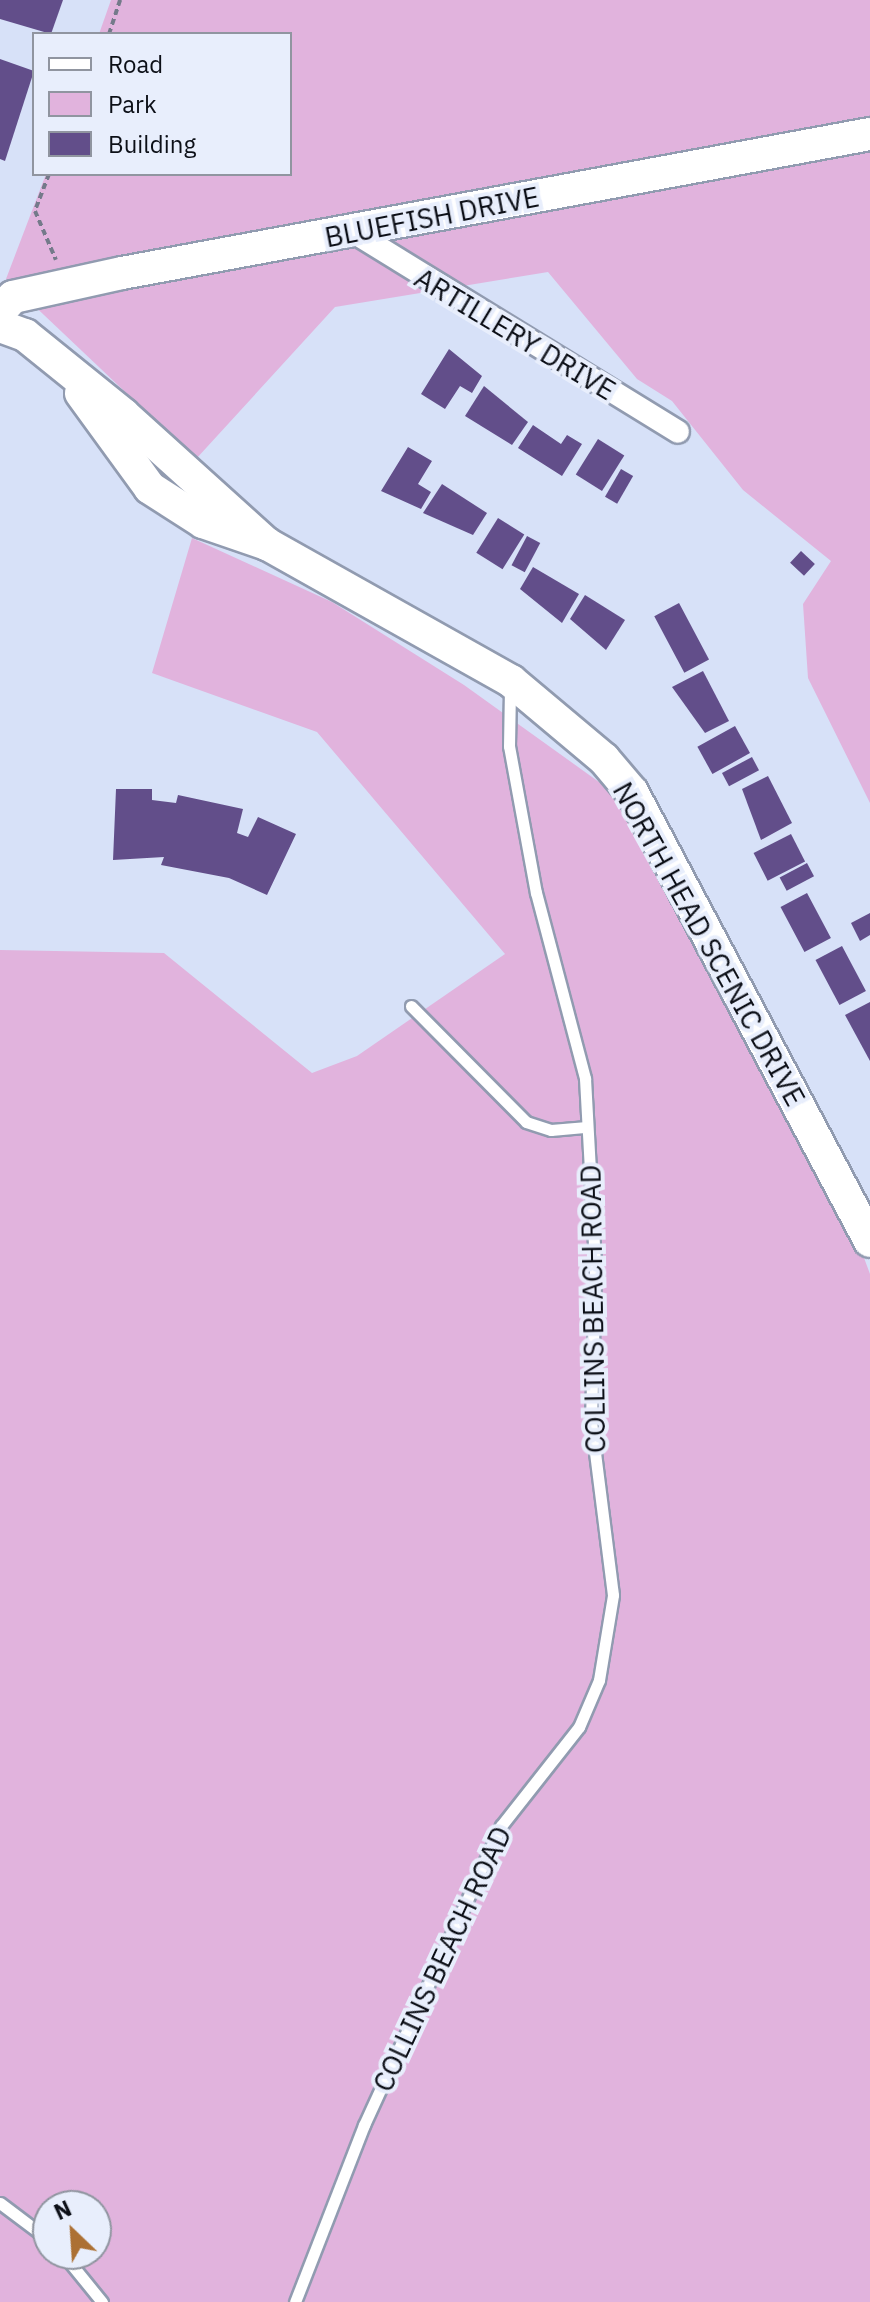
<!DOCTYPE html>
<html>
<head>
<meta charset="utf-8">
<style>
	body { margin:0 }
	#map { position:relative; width:870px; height:2302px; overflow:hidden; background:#d7e1f8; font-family:"IBM Plex Sans",sans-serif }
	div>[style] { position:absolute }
	.green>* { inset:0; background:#e1b3dd }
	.building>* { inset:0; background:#624e8a; transform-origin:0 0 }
	.path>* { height:4px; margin-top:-2px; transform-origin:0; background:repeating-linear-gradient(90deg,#747a8a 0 6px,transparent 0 10px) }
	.roads { filter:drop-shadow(2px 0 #919bb0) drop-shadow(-2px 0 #919bb0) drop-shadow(0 2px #919bb0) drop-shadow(0 -2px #919bb0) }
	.lane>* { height:11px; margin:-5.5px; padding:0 5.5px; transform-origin:5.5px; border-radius:5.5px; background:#fff }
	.street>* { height:22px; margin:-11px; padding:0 11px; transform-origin:11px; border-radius:11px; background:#fff }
	.secondary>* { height:32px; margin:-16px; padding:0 16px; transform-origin:16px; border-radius:16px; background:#fff }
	span { translate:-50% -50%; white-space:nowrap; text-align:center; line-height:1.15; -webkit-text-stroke:8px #e8eefc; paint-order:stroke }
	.street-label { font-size:28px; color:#0c0f17 }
	.legend { position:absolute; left:32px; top:32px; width:260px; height:144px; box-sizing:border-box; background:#e8eefc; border:2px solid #9095a0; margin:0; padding:10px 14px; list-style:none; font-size:24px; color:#0c0f17 }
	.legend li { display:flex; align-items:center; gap:16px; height:40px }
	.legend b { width:40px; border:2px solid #9095a0 }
	.north { position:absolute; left:32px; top:2190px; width:80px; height:80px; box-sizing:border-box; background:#e8eefc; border:2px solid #9095a0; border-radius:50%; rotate:335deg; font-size:22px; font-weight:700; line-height:32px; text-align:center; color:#0c0f17 }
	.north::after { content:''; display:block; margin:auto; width:28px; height:36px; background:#ac7033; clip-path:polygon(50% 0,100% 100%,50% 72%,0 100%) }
</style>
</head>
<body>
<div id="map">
	<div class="green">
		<div style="clip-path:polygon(111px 0,870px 0,870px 803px,808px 678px,803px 604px,831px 561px,743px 490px,672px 401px,637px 379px,548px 272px,335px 307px,196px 459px,6px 279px,46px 174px,290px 174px,290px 34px,99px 34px)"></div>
		<div style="clip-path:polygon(evenodd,192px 538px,332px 602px,464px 685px,624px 800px,854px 1231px,870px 1274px,870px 2302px,0 2302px,0 950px,164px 953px,312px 1073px,357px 1056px,505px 954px,317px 732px,152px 673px,192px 538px,48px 2206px,96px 2206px,96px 2254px,48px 2254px,48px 2206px)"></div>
	</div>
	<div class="building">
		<div style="clip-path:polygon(0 0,63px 0,51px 34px,0 19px)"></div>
		<div style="clip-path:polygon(0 59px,34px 71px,5px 161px,0 159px)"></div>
		<div style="clip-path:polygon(449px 349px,482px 376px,472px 393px,460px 386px,445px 409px,421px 394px)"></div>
		<div style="clip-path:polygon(484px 386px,528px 422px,512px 445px,465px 416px)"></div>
		<div style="clip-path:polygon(533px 425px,561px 444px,567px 435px,582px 444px,562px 476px,518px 448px)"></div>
		<div style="left:598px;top:439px;width:31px;height:42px;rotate:32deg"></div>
		<div style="clip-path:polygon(408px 447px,432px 461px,418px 484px,431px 492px,421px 509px,381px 491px)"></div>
		<div style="left:621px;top:469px;width:14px;height:32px;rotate:30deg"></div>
		<div style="clip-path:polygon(442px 484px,487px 513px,473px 535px,423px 513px)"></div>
		<div style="left:498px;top:518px;width:31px;height:41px;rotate:32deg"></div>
		<div style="left:527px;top:536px;width:15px;height:33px;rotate:28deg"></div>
		<div style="left:801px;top:551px;width:19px;height:16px;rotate:43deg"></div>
		<div style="clip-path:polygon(533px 567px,579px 594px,562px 623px,520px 589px)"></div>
		<div style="clip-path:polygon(585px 595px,625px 620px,606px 650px,570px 619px)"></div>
		<div style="left:679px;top:603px;width:64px;height:28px;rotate:62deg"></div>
		<div style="clip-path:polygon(703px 671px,729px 721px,705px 733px,672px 687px)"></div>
		<div style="left:735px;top:726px;width:31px;height:43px;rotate:61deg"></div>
		<div style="left:752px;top:757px;width:15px;height:34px;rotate:62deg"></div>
		<div style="clip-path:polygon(768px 776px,792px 823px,761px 840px,742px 789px)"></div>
		<div style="clip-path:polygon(116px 789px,152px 789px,152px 800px,176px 803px,178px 795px,243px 809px,237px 833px,248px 837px,258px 817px,296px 834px,267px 895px,229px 878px,161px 865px,164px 857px,113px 860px)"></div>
		<div style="left:791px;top:834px;width:31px;height:42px;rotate:63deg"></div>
		<div style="left:807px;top:863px;width:15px;height:31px;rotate:62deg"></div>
		<div style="left:807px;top:893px;width:51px;height:30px;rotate:62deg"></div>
		<div style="clip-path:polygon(870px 913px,870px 935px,860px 941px,851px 923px)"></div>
		<div style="left:842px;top:946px;width:51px;height:30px;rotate:62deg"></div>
		<div style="clip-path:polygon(870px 1002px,870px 1061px,845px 1015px)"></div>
	</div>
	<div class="path">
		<div style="left:109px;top:34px;width:36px;rotate:-72deg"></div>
		<div style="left:49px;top:174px;width:40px;rotate:111deg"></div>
		<div style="left:35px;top:211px;width:53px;rotate:66.8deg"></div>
	</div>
	<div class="roads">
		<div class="lane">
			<div style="left:411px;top:1006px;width:163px;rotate:45.2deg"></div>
			<div style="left:526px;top:1122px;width:26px;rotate:18deg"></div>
			<div style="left:551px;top:1130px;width:36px;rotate:-5deg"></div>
			<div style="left:0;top:2203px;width:60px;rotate:36.9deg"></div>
			<div style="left:63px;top:2254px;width:62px;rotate:50.9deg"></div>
			<div style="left:295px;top:2302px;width:190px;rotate:-68.7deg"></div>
			<div style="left:364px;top:2125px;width:329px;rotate:-65.4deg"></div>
			<div style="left:501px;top:1826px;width:126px;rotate:-51.8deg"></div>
			<div style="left:579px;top:1727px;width:51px;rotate:-66.9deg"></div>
			<div style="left:599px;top:1680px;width:86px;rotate:-80.6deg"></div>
			<div style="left:613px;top:1595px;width:175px;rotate:-97.2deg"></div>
			<div style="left:591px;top:1421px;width:158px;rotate:-88.5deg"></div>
			<div style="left:595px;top:1263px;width:185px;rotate:-93.1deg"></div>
			<div style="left:585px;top:1078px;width:191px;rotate:-104.8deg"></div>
			<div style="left:536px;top:893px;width:149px;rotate:-100.4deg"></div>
			<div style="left:509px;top:746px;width:60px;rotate:-89deg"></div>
		</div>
		<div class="street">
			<div style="left:355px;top:233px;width:379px;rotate:31.6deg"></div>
		</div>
		<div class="secondary">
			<div style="left:0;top:311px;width:19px;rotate:-47deg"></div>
			<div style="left:13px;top:297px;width:112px;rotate:-12.4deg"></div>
			<div style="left:122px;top:273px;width:761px;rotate:-10.53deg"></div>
			<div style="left:0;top:326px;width:27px;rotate:20deg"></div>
			<div style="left:25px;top:335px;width:127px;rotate:38.9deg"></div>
			<div style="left:124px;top:415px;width:193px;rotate:42.1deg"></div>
			<div style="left:267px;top:544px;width:280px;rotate:29.3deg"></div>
			<div style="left:511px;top:681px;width:121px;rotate:40deg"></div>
			<div style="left:604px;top:759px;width:43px;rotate:49.7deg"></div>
			<div style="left:632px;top:792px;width:508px;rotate:62.07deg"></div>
			<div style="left:81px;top:393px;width:117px;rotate:54deg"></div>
			<div style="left:150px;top:488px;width:63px;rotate:32.7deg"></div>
			<div style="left:203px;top:522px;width:68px;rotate:19deg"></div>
		</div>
	</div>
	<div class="street-label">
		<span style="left:432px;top:217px;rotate:-11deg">BLUEFISH DRIVE</span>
		<span style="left:515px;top:334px;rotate:31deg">ARTILLERY DRIVE</span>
		<span style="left:709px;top:944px;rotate:61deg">NORTH HEAD SCENIC DRIVE</span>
		<span style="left:593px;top:1309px;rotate:-91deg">COLLINS BEACH ROAD</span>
		<span style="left:442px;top:1959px;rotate:-65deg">COLLINS BEACH ROAD</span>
	</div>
	<ul class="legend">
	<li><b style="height:10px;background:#fff"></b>Road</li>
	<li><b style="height:22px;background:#e1b3dd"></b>Park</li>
	<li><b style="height:22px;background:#624e8a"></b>Building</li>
	</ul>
	<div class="north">N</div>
</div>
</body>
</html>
